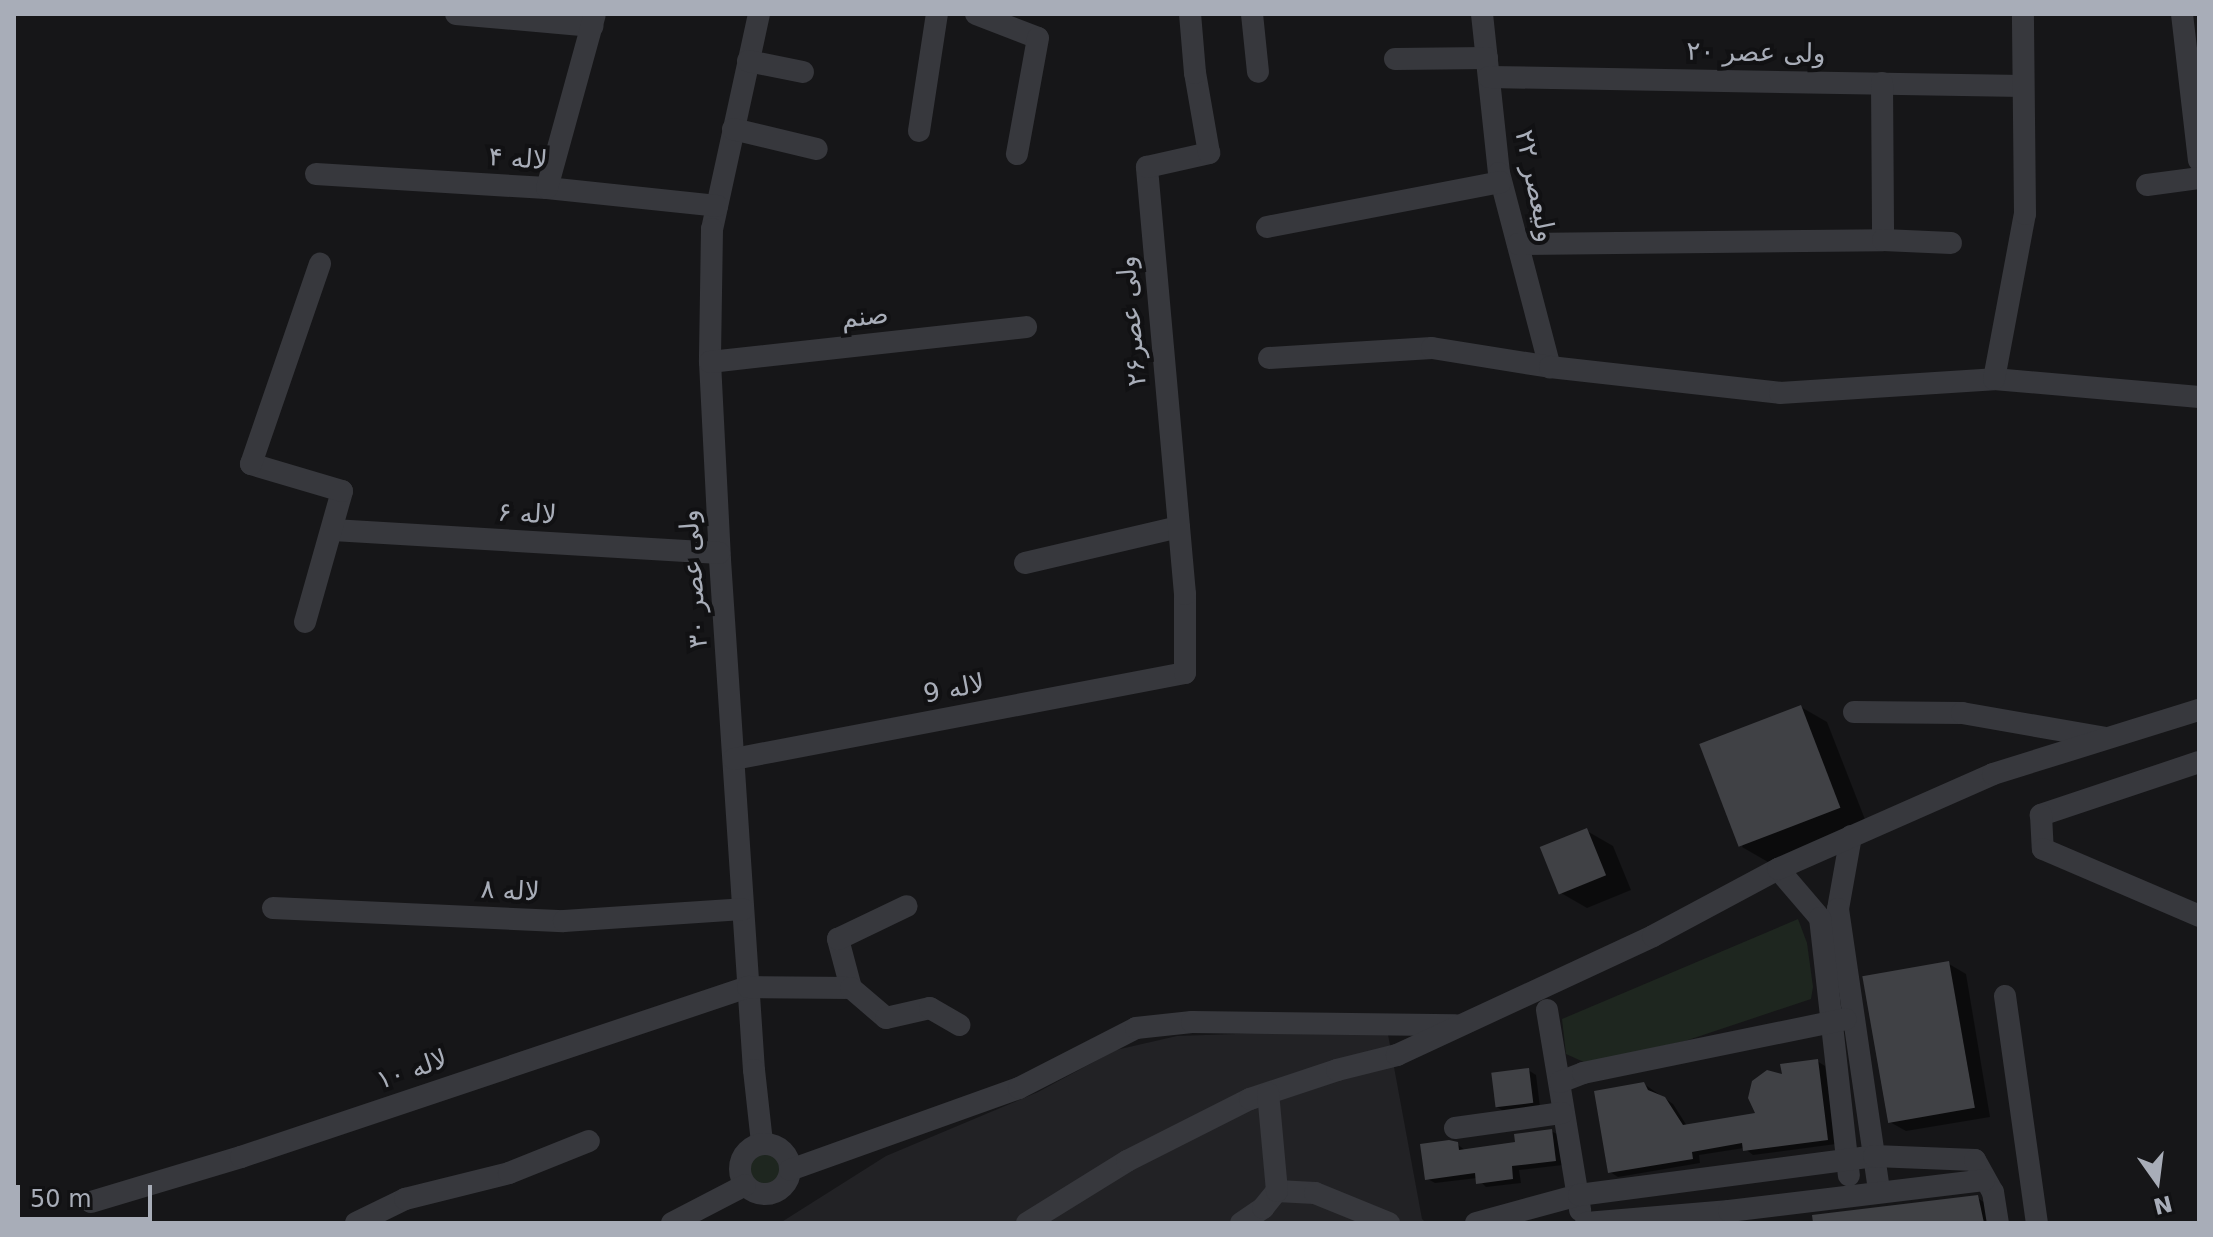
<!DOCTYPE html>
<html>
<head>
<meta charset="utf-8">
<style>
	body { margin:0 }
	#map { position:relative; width:2213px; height:1237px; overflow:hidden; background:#161618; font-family:"DejaVu Sans",Cairo,sans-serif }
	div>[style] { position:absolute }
	.built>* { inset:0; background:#222225 }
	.green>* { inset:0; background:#1e261f }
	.round { border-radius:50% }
	.shadow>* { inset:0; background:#0007 }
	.building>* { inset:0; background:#404145; transform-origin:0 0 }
	.minor>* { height:22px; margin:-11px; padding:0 11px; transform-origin:11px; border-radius:11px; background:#37383d }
	.minor>.ring { margin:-11px; padding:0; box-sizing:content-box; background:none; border:22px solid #37383d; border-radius:50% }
	span { translate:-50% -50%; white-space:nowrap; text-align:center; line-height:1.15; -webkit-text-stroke:8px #111113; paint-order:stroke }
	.street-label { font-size:26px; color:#a8adb8 }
	.frame { position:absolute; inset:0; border:16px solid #a8adb8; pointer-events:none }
	.north { position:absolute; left:2117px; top:1141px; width:80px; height:80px; -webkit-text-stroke:6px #111113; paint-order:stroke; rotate:166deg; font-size:22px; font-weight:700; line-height:32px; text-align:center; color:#a8adb8 }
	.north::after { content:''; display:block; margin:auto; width:28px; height:36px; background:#a8adb8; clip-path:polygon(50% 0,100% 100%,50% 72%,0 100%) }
	.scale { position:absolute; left:16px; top:1185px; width:136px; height:36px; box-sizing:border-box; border:4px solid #a8adb8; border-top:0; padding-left:10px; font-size:24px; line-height:28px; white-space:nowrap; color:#a8adb8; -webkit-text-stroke:6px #111113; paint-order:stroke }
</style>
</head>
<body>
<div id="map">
	<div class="built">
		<div style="clip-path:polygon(1387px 1029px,1422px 1219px,1426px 1223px,780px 1223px,886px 1156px,1038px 1092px,1116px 1050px,1177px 1036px)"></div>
	</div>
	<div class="green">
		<div style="clip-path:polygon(1798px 919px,1807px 943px,1813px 987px,1811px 999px,1685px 1041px,1586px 1063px,1566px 1054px,1562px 1019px)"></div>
		<div class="round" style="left:748px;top:1151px;width:34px;height:34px"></div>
	</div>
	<div class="shadow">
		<div style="clip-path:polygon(1801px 707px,1827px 722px,1866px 822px,1768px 862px,1742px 847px)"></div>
		<div style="clip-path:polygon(1587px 831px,1613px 846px,1631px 890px,1587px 908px,1561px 893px)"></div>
		<div style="clip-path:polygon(1949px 964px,1966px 974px,1990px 1117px,1906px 1131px,1888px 1121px)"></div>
		<div style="clip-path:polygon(1817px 1061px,1825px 1066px,1836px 1144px,1753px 1155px,1744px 1148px,1699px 1155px,1700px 1163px,1618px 1177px,1610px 1172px,1644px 1084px,1673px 1104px,1687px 1126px,1758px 1115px,1784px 1077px)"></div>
		<div style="clip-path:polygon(1528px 1070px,1536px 1075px,1540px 1107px,1505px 1112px,1497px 1107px)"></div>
		<div style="clip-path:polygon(1551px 1131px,1559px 1135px,1563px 1165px,1519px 1170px,1521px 1183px,1486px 1187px,1477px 1178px,1435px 1183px,1426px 1178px,1457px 1144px,1466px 1151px,1517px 1144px)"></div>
		<div style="clip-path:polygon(1979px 1199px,1987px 1204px,1991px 1223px,1802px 1223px,1815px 1221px,1815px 1217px)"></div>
	</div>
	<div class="building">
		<div style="left:1801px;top:705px;width:110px;height:109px;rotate:69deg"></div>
		<div style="left:1587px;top:828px;width:51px;height:51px;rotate:68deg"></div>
		<div style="left:1949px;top:961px;width:149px;height:88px;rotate:80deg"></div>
		<div style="clip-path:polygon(1818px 1059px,1828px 1140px,1743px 1151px,1742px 1143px,1692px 1152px,1693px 1159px,1608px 1173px,1594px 1091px,1644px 1082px,1648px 1090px,1665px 1097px,1683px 1125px,1755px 1113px,1748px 1098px,1752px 1081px,1767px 1070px,1782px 1074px,1780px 1064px)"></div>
		<div style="left:1529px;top:1068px;width:35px;height:38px;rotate:83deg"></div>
		<div style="clip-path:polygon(1552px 1129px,1556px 1161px,1512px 1166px,1513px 1179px,1476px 1184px,1475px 1173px,1425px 1180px,1420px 1144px,1449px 1140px,1458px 1142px,1459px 1150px,1515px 1142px,1514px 1134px)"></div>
		<div style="clip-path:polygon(1978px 1195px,1984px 1223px,1813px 1223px,1812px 1215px)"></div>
	</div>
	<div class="minor">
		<div style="left:456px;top:14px;width:137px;rotate:5deg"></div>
		<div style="left:759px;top:14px;width:220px;rotate:102.3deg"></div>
		<div style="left:712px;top:229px;width:133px;rotate:90.9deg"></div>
		<div style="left:710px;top:362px;width:198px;rotate:87.1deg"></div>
		<div style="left:720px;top:560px;width:511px;rotate:86.19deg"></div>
		<div style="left:754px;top:1070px;width:73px;rotate:83.7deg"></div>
		<div style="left:976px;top:14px;width:66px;rotate:21.2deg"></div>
		<div style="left:1038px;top:38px;width:118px;rotate:100.3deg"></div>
		<div style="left:1252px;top:14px;width:58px;rotate:84.1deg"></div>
		<div style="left:1482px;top:14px;width:160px;rotate:83.9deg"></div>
		<div style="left:1499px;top:173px;width:201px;rotate:75.3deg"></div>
		<div style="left:2182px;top:14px;width:147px;rotate:83.4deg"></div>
		<div style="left:1395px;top:59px;width:92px;rotate:-0.6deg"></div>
		<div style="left:748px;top:61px;width:56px;rotate:11.3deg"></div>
		<div style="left:1489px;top:77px;width:534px;rotate:0.97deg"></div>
		<div style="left:1882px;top:83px;width:157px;rotate:89.6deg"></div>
		<div style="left:733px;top:129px;width:86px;rotate:13.4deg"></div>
		<div style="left:919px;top:131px;width:118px;rotate:-81.3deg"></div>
		<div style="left:316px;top:174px;width:231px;rotate:3.5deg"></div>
		<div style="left:547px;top:188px;width:171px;rotate:6deg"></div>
		<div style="left:2147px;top:185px;width:52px;rotate:-7.7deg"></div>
		<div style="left:547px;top:188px;width:180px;rotate:-74.6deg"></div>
		<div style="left:1267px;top:227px;width:238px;rotate:-10.9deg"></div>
		<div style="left:1518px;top:244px;width:365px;rotate:-0.6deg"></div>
		<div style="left:1883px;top:240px;width:68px;rotate:2.5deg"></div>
		<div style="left:1269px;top:358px;width:163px;rotate:-3.5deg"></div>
		<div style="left:1432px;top:348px;width:120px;rotate:9.1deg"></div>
		<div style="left:1550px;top:367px;width:231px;rotate:6.4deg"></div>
		<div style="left:1780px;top:393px;width:214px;rotate:-3.7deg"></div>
		<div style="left:1994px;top:379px;width:206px;rotate:5deg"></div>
		<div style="left:710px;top:362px;width:318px;rotate:-6.3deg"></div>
		<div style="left:1994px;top:379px;width:168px;rotate:-79.4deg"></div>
		<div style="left:2025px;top:214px;width:200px;rotate:-90.6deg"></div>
		<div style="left:333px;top:530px;width:387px;rotate:3.4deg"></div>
		<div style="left:1025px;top:563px;width:158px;rotate:-13.2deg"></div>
		<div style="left:305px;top:622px;width:136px;rotate:-74.2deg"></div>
		<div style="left:342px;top:491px;width:95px;rotate:-163.5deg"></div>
		<div style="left:251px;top:464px;width:212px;rotate:-71deg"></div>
		<div style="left:1854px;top:712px;width:108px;rotate:0.5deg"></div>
		<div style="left:1962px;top:713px;width:145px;rotate:9.9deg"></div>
		<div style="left:734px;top:759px;width:459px;rotate:-10.8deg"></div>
		<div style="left:1185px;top:673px;width:79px;rotate:-90deg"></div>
		<div style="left:1185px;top:594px;width:429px;rotate:-95.1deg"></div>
		<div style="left:1147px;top:167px;width:64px;rotate:-12.7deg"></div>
		<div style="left:1209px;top:153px;width:81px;rotate:-99.9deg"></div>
		<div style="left:1195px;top:73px;width:59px;rotate:-94.8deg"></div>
		<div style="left:2199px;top:762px;width:167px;rotate:161.5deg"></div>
		<div style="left:2041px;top:815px;width:34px;rotate:87deg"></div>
		<div style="left:2043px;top:849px;width:170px;rotate:23.2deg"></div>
		<div style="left:1851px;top:836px;width:74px;rotate:100.1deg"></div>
		<div style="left:1838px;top:909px;width:285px;rotate:81.7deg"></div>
		<div style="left:1778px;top:869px;width:65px;rotate:49.4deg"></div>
		<div style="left:1820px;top:918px;width:259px;rotate:83.6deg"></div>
		<div style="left:273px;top:908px;width:291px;rotate:2.6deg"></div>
		<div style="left:564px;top:921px;width:179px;rotate:-3.8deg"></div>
		<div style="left:851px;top:988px;width:51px;rotate:-104.9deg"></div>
		<div style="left:838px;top:939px;width:76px;rotate:-25.6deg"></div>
		<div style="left:2005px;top:996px;width:229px;rotate:82deg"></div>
		<div style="left:1547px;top:1010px;width:203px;rotate:80.6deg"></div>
		<div style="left:1560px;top:1082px;width:25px;rotate:-21deg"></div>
		<div style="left:1583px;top:1073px;width:268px;rotate:-11.6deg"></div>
		<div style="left:1455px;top:1128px;width:108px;rotate:-8deg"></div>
		<div class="ring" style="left:740px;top:1144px;width:28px;height:28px"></div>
		<div style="left:790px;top:1170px;width:243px;rotate:-19.7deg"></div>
		<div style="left:1019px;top:1088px;width:131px;rotate:-27.1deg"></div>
		<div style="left:1136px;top:1028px;width:56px;rotate:-6.1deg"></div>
		<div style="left:1192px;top:1022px;width:263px;rotate:0.7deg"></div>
		<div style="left:1277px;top:1191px;width:38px;rotate:3deg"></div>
		<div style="left:1315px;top:1193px;width:80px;rotate:22.1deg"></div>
		<div style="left:91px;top:1202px;width:157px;rotate:-16.7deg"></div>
		<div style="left:241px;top:1157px;width:535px;rotate:-18.54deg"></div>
		<div style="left:748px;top:987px;width:103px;rotate:0.6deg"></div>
		<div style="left:851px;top:988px;width:46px;rotate:40.6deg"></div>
		<div style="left:886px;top:1018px;width:45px;rotate:-12.8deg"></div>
		<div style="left:930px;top:1008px;width:34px;rotate:30deg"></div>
		<div style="left:356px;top:1223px;width:55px;rotate:-26.1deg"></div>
		<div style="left:405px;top:1199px;width:107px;rotate:-14deg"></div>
		<div style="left:509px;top:1173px;width:86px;rotate:-21.8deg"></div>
		<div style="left:672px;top:1223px;width:82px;rotate:-27.5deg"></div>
		<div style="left:1027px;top:1223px;width:118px;rotate:-31.8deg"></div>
		<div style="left:1127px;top:1161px;width:138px;rotate:-26.8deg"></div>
		<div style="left:1250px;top:1099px;width:92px;rotate:-18.4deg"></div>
		<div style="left:1337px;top:1070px;width:62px;rotate:-14deg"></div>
		<div style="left:1397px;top:1055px;width:282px;rotate:-24.9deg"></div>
		<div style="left:1653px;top:936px;width:142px;rotate:-28.2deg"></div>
		<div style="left:1778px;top:869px;width:235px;rotate:-23.8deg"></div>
		<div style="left:1993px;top:774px;width:216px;rotate:-17.3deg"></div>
		<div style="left:1241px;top:1223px;width:27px;rotate:-34deg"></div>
		<div style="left:1263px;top:1208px;width:22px;rotate:-51deg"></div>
		<div style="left:1277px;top:1191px;width:98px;rotate:-95.2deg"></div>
		<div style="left:1476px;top:1223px;width:107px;rotate:-15.2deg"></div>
		<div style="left:1579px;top:1195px;width:298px;rotate:-7.5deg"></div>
		<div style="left:1874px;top:1156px;width:101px;rotate:2.3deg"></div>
		<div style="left:1975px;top:1160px;width:37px;rotate:61deg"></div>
		<div style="left:1993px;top:1192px;width:31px;rotate:81deg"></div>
		<div style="left:1586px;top:1223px;width:144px;rotate:-4.8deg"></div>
		<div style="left:1729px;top:1211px;width:257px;rotate:-6.9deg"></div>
	</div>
	<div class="street-label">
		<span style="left:1756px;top:53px;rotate:1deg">ولی عصر ۲۰</span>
		<span style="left:518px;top:159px;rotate:4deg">لاله ۴</span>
		<span style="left:1535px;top:186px;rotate:78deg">ولیعصر ۲۲</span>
		<span style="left:865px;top:317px;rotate:-6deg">صنم</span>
		<span style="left:1132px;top:321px;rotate:-95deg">ولی عصر۲۶</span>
		<span style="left:527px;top:514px;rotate:3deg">لاله ۶</span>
		<span style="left:694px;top:579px;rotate:-94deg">ولی عصر ۳۰</span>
		<span style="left:954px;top:689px;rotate:-11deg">لاله 9</span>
		<span style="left:510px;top:891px;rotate:3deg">لاله ۸</span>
		<span style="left:412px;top:1070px;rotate:-19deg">لاله ۱۰</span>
	</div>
	<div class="frame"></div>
	<div class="north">N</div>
	<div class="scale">50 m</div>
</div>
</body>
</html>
